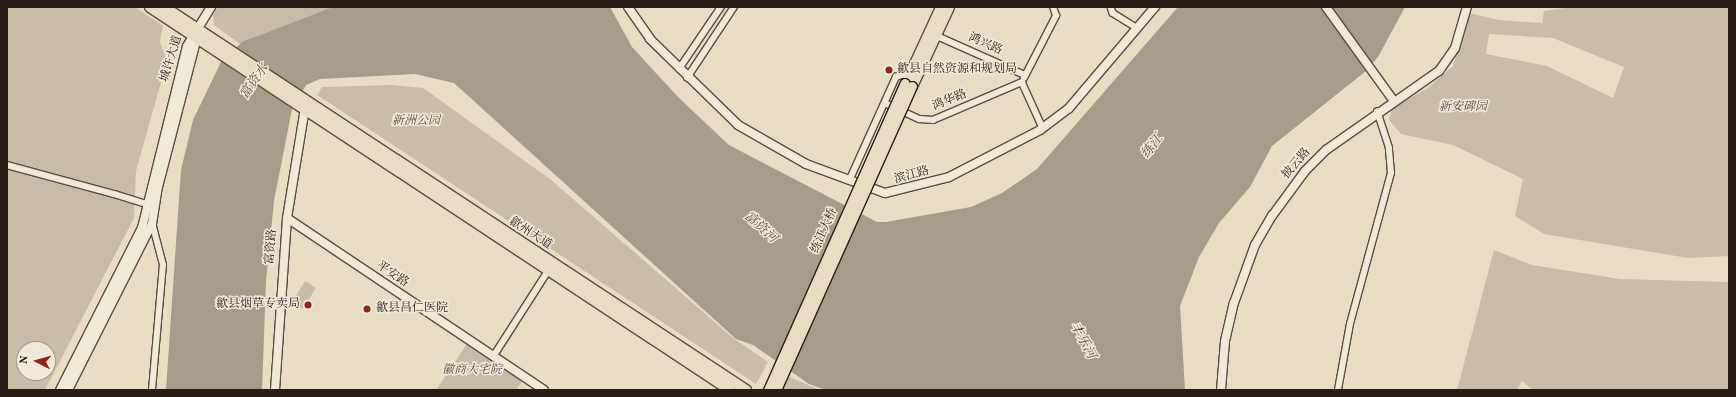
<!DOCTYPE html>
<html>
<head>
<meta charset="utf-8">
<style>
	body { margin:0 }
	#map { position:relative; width:1736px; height:397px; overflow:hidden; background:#e8ddc3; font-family:Vollkorn,"Noto Serif SC",serif }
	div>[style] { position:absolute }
	.green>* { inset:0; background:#c8bca6; transform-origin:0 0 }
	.water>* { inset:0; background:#a79b89 }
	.roads { filter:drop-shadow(1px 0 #594c42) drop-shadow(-1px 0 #594c42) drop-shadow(0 1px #594c42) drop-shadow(0 -1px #594c42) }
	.street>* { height:5.5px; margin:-2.75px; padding:0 2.75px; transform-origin:2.75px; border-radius:2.75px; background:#f0e9d8 }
	.secondary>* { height:8px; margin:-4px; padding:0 4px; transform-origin:4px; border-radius:4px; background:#f0e9d8 }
	.primary>* { height:9px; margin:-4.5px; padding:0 4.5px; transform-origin:4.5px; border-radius:4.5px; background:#e8ddc3 }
	.highway>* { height:10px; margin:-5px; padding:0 5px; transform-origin:5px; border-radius:5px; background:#e8ddc3 }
	.bridges { filter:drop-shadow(1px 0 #291c17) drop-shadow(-1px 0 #291c17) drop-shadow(0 1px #291c17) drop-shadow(0 -1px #291c17) }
	.primary-bridge>* { height:9px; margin:-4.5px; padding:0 4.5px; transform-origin:4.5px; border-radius:4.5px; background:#e8ddc3 }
	.dots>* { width:11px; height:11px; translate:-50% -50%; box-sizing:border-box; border:2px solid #f0e9d8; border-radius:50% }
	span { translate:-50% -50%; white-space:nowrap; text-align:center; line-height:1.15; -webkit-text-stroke:3px #f0e9d8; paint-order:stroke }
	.street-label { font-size:12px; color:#291c17 }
	.poi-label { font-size:12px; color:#291c17 }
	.left { translate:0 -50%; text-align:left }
	.right { translate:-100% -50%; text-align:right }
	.park-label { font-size:12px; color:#594c42; font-style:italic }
	.water-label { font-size:13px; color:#5b4f45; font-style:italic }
	.frame { position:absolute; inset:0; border:8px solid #291c17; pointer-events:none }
	.north { position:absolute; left:16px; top:341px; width:40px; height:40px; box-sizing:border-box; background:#f0e9d8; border:1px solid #a0978b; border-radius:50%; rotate:276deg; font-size:11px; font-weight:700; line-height:16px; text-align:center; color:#291c17 }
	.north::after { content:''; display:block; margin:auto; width:14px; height:18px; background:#8f2418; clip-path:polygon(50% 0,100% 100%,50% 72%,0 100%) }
</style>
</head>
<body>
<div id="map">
	<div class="green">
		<div style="clip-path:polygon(evenodd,7px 7px,135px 7px,163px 26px,160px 42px,167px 61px,136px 171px,134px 218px,45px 390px,7px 390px,7px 7px,24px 349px,48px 349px,48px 373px,24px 373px,24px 349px)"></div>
		<div style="clip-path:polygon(218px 7px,334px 7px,240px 44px,214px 25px,213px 15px)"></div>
		<div style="clip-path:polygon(evenodd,1572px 7px,1729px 7px,1729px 256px,1688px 258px,1544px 234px,1515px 216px,1523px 179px,1453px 145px,1401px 134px,1389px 120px,1392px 108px,1428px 88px,1453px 66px,1469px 13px,1499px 20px,1542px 23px,1544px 11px,1572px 7px,1489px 34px,1553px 38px,1624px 67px,1613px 98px,1547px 66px,1486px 54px,1489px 34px)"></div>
		<div style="clip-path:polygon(392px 85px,423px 88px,550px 179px,733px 338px,768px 362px,756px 384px,317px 95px,322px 87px)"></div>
		<div style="clip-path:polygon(1494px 250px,1532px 265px,1620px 279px,1729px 282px,1729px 390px,1533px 390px,1522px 381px,1517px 390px,1457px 390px)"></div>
		<div style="left:305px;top:281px;width:13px;height:25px;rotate:32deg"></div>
		<div style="clip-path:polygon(467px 344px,520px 378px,522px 382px,516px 390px,436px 390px)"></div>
		<div style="clip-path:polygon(787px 376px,820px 390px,783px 390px)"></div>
	</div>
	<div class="water">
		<div style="clip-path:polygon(333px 7px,610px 7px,632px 47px,679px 98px,729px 145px,877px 222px,886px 222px,971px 207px,1002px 193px,1037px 169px,1178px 7px,1405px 7px,1378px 57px,1366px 71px,1272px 146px,1250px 187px,1219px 223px,1199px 257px,1180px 306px,1185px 390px,826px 390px,809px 384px,753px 345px,736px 339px,454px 83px,415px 74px,320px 79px,306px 85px,292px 109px,274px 201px,266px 281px,262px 390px,166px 390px,181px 170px,193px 120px,221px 62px,242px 42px)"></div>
	</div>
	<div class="roads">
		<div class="street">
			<div style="left:1111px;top:7px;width:6px;rotate:72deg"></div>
			<div style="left:1113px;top:13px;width:28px;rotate:32deg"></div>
			<div style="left:935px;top:35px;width:98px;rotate:24deg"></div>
			<div style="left:679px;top:69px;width:75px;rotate:-55.9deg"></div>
			<div style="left:687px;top:78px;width:85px;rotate:-56.5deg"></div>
			<div style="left:1024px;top:78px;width:70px;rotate:-62.7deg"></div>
			<div style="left:1056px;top:16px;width:9px;rotate:-108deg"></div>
			<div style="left:1022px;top:82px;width:51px;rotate:65.5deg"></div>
			<div style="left:885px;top:103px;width:38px;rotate:25deg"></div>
			<div style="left:920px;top:119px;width:13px;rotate:4deg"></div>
			<div style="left:933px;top:120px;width:97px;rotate:-23.1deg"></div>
			<div style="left:7px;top:165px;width:111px;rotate:15.2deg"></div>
			<div style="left:114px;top:194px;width:34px;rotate:17deg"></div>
			<div style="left:146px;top:204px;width:5px;rotate:68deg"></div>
			<div style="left:850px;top:179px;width:112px;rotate:-65.7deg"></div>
			<div style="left:896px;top:77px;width:14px;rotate:-17deg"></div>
			<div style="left:493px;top:357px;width:102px;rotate:-57.4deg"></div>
			<div style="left:152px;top:390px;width:125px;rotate:-85deg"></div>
			<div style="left:163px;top:265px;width:43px;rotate:-104.7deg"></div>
			<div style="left:1338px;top:390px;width:67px;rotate:-79.7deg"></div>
			<div style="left:1350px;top:324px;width:156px;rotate:-74.8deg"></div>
			<div style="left:1391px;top:173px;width:25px;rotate:-95deg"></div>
			<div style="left:1389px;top:148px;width:38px;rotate:-108deg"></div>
		</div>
		<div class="secondary">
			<div style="left:628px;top:7px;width:39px;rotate:55deg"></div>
			<div style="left:650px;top:39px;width:123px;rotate:44.3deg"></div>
			<div style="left:738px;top:125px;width:78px;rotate:29.8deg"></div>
			<div style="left:806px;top:164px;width:84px;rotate:20.2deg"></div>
			<div style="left:885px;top:193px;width:66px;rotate:-14deg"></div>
			<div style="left:949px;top:177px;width:102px;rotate:-27.3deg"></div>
			<div style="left:1040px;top:130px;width:36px;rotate:-37deg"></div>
			<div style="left:1069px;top:108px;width:133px;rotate:-49.6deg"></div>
			<div style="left:1326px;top:7px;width:115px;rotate:54.2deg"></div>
			<div style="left:287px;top:218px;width:309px;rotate:33.8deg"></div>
			<div style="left:60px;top:390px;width:182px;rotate:-63.2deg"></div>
			<div style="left:142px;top:228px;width:187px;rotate:-76.1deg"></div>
			<div style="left:187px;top:46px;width:46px;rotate:-58.4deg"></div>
			<div style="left:68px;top:390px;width:186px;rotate:-63.2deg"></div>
			<div style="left:152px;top:224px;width:37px;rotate:-81deg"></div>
			<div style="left:158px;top:187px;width:159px;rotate:-75.4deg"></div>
			<div style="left:275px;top:390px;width:172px;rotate:-86deg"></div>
			<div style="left:287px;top:218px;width:111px;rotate:-80.7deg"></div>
			<div style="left:1221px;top:390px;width:49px;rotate:-85.3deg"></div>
			<div style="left:1225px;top:341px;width:39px;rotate:-77deg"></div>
			<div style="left:1234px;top:303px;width:62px;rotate:-70.1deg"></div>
			<div style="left:1255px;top:245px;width:34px;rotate:-60deg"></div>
			<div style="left:1272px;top:216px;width:56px;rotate:-53.7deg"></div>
			<div style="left:1305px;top:171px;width:30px;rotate:-45deg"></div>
			<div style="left:1326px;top:150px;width:138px;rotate:-35deg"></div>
			<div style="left:1439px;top:71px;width:28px;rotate:-55deg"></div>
			<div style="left:1455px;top:48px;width:43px;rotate:-73.7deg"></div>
		</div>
		<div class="primary">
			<div style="left:905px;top:83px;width:84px;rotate:-65.3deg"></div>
			<div style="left:912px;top:86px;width:87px;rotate:-64.9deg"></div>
		</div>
		<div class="highway">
			<div style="left:150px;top:7px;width:695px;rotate:33.44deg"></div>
			<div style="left:164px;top:7px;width:697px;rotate:33.35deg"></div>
		</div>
	</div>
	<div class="bridges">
		<div class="primary-bridge">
			<div style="left:768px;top:390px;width:336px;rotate:-66deg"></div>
			<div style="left:776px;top:390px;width:333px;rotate:-65.9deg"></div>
		</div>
	</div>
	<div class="dots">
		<div style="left:889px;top:70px;background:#8f2418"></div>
		<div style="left:308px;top:305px;background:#8f2418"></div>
		<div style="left:367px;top:309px;background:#8f2418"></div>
	</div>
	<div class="street-label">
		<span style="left:985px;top:45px;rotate:24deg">鸿兴路</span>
		<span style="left:172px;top:59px;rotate:-73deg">城许大道</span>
		<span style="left:950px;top:101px;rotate:-22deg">鸿华路</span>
		<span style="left:1297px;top:164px;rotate:-49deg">披云路</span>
		<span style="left:912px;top:176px;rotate:-15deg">滨江路</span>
		<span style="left:825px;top:231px;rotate:-66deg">练江大桥</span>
		<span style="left:530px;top:234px;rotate:33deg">歙州大道</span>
		<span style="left:272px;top:247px;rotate:-85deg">富资路</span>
		<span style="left:392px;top:275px;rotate:34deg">平安路</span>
	</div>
	<div class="poi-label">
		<span class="left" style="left:897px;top:70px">歙县自然资源和规划局</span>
		<span class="right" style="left:300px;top:305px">歙县烟草专卖局</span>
		<span class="left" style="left:376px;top:309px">歙县昌仁医院</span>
	</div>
	<div class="park-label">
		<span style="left:1463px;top:108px">新安碑园</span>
		<span style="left:416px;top:122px">新洲公园</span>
		<span style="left:472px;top:371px">徽商大宅院</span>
	</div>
	<div class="water-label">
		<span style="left:255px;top:82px;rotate:-55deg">富资水</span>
		<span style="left:1153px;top:147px;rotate:-52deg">练江</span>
		<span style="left:760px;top:228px;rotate:42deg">富资河</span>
		<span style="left:1082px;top:341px;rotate:62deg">丰乐河</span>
	</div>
	<div class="frame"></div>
	<div class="north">N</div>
</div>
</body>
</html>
